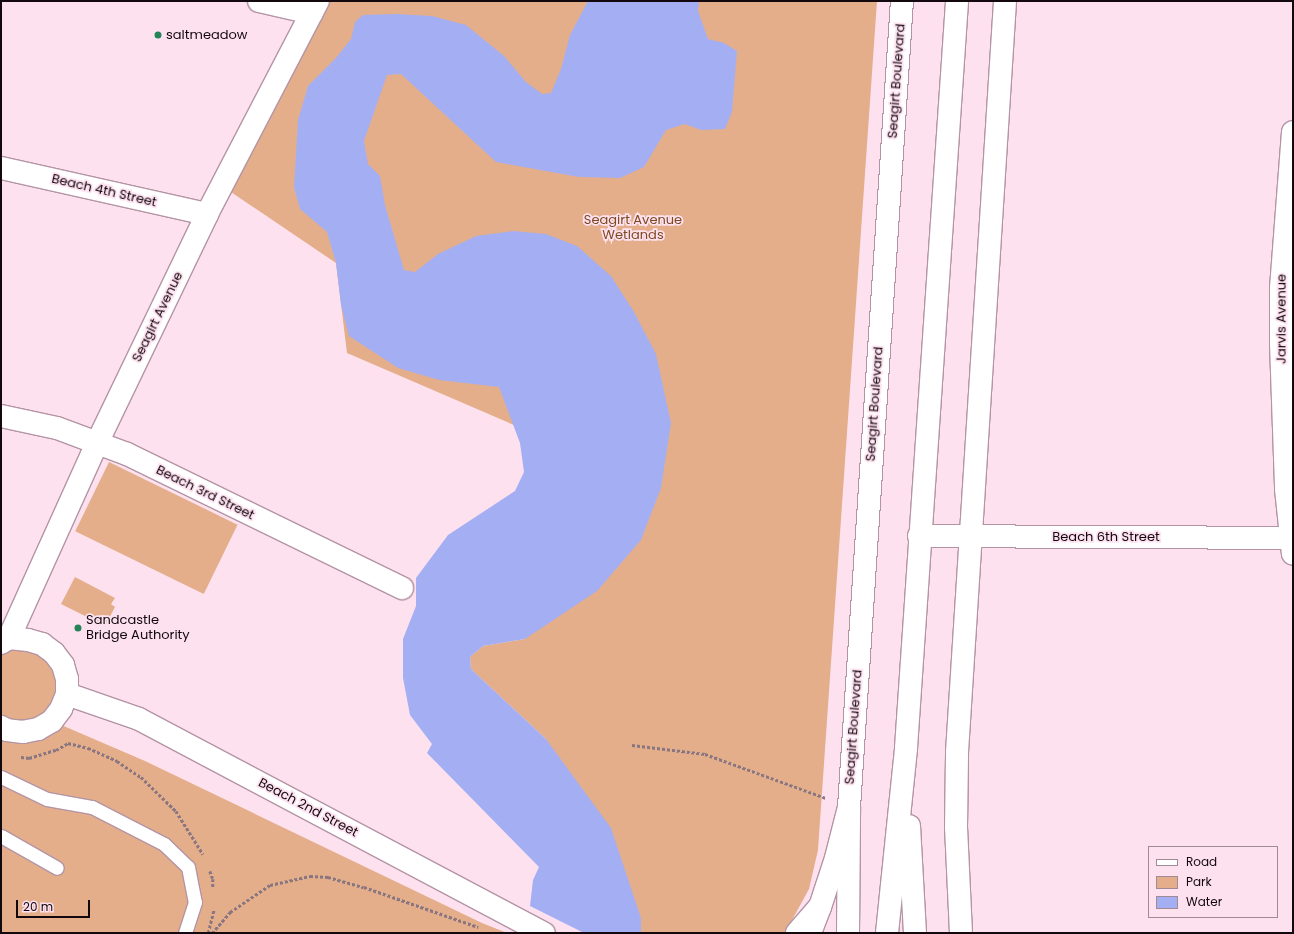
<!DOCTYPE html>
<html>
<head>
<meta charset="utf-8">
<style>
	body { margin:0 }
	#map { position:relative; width:1294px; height:934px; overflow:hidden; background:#fde1ef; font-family:Poppins,sans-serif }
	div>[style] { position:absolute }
	.green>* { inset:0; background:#e4ae8a; transform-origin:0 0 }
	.water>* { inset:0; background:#a4aff3 }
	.pier>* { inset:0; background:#fde1ef }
	.path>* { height:2.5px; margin-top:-1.25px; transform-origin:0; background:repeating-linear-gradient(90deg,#897680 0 3px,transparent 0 5px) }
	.roads { filter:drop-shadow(1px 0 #b494a4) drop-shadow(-1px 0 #b494a4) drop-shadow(0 1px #b494a4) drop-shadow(0 -1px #b494a4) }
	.service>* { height:13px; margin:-6.5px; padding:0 6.5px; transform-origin:6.5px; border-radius:6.5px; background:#fff }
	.minor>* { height:22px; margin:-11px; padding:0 11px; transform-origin:11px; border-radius:11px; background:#fff }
	.primary>* { height:22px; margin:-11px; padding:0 11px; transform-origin:11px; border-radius:11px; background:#fff }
	.trunk>* { height:22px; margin:-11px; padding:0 11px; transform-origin:11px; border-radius:11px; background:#fff }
	.dots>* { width:11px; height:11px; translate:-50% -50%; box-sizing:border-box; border:2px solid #fde1ef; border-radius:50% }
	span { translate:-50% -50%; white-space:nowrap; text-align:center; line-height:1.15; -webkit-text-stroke:3.5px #fde1ef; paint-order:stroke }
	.poi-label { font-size:13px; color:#12080d }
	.left { translate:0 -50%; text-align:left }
	.street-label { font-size:13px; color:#12080d }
	.park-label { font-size:13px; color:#7d481f }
	.frame { position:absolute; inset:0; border:2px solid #12080d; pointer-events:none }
	.legend { position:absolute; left:1148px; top:846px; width:130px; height:72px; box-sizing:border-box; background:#fde1ef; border:1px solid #9f8a95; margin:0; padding:5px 7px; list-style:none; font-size:12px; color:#12080d }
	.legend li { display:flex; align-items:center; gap:8px; height:20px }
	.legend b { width:20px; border:1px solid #9f8a95 }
	.scale { position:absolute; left:16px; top:900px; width:74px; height:18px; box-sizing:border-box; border:2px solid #12080d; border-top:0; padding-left:5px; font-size:12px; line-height:14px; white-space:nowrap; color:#12080d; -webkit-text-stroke:3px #fde1ef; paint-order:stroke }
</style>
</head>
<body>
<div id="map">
	<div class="green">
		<div style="clip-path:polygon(318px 1px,877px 1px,818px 850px,809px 889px,785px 933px,641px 933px,641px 918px,546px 739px,471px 669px,470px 657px,483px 646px,525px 639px,660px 488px,347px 353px,336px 263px,222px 186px)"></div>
		<div style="left:109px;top:462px;width:143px;height:77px;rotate:26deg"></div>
		<div style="clip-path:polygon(75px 577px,115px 598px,111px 604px,115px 607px,105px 626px,61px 604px)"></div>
		<div style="clip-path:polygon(13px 640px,63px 665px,52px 721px,145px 761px,482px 923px,507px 933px,1px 933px,1px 644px)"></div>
	</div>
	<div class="water">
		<div style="clip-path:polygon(588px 1px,699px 1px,698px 11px,708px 39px,724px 43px,737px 51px,732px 112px,725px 129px,701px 130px,685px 124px,666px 130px,644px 167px,620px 178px,579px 177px,496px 162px,401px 74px,387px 75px,364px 141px,368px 164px,380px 176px,385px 205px,404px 270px,415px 272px,438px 254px,476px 236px,513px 231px,546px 234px,577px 246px,611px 276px,634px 312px,656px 354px,671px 423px,661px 488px,641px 540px,597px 591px,525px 639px,483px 646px,470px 657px,471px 669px,546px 739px,611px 828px,641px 918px,641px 933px,530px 933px,530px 906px,533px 880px,539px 867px,427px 753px,432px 744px,410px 715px,403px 678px,403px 639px,416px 606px,416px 578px,448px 535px,515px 491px,524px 472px,520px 443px,499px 387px,439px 380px,398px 368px,349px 336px,341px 305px,336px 263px,327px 232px,300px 209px,294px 187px,298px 120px,308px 86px,336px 58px,351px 39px,355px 22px,363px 15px,396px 14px,432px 16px,466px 25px,504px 56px,526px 82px,542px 94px,551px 93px,561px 69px,570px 35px)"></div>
	</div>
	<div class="pier">
		<div style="clip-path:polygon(530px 906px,584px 933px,530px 933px)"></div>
	</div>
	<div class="path">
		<div style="left:632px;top:745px;width:74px;rotate:7deg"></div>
		<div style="left:705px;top:754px;width:129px;rotate:20deg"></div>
		<div style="left:21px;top:757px;width:8px;rotate:7deg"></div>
		<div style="left:29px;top:758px;width:28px;rotate:-17deg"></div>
		<div style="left:56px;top:750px;width:14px;rotate:-30deg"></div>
		<div style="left:68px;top:743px;width:21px;rotate:14deg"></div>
		<div style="left:88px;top:748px;width:32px;rotate:24deg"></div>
		<div style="left:117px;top:761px;width:29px;rotate:34deg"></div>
		<div style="left:141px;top:777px;width:49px;rotate:44.2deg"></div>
		<div style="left:176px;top:811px;width:51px;rotate:57.9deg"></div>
		<div style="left:210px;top:871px;width:9px;rotate:69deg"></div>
		<div style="left:213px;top:879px;width:9px;rotate:90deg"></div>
		<div style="left:208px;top:933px;width:25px;rotate:-76deg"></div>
		<div style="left:212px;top:933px;width:28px;rotate:-49deg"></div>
		<div style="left:230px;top:912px;width:48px;rotate:-34deg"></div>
		<div style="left:270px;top:885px;width:41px;rotate:-12.7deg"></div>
		<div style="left:310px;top:876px;width:18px;rotate:3deg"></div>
		<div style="left:328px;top:877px;width:37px;rotate:16deg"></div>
		<div style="left:364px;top:887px;width:121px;rotate:19.3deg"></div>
	</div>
	<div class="roads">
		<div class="service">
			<div style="left:1px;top:777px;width:51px;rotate:25.6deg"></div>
			<div style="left:47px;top:799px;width:46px;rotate:10.1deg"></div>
			<div style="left:92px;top:807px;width:81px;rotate:27.2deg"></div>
			<div style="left:164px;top:844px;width:33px;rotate:44deg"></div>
			<div style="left:188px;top:867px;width:36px;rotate:79deg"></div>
			<div style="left:195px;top:902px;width:33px;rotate:108deg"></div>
			<div style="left:1px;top:836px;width:64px;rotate:29.7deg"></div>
		</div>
		<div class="minor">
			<div style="left:259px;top:1px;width:54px;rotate:12.8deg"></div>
			<div style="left:1293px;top:132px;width:156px;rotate:94.4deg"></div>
			<div style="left:1281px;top:288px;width:55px;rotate:90deg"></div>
			<div style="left:1281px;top:343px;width:146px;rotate:88deg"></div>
			<div style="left:1286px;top:489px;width:65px;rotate:83.9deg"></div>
			<div style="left:1px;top:168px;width:211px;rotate:12.6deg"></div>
			<div style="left:1px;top:416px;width:57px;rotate:12.1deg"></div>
			<div style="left:57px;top:428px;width:75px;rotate:20.4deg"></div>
			<div style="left:127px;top:454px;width:306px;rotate:26deg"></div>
			<div style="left:919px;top:536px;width:374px;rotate:0.3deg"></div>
			<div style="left:9px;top:638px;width:214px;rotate:-65.7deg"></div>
			<div style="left:97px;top:443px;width:254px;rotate:-64.3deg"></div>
			<div style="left:207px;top:214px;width:240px;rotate:-62.5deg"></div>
			<div style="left:1px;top:643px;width:9px;rotate:-32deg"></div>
			<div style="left:9px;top:638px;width:19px;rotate:6deg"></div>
			<div style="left:28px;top:640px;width:15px;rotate:16deg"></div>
			<div style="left:42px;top:644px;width:15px;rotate:37deg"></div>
			<div style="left:54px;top:653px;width:15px;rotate:53deg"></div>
			<div style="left:63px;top:665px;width:15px;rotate:74deg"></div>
			<div style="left:67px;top:679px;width:15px;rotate:90deg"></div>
			<div style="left:67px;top:694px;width:16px;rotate:112deg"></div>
			<div style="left:61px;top:709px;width:15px;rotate:127deg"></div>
			<div style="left:52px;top:721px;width:16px;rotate:150deg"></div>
			<div style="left:38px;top:729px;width:15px;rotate:169deg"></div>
			<div style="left:23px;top:732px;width:16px;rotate:-173deg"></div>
			<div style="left:7px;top:730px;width:7px;rotate:-153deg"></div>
			<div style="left:67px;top:694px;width:76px;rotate:19.1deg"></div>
			<div style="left:139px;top:719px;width:458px;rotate:27.9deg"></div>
			<div style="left:961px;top:933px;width:106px;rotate:-92.7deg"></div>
			<div style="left:956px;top:827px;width:75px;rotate:-89.2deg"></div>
			<div style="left:957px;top:752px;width:753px;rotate:-86.34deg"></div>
		</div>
		<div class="primary">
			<div style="left:906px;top:748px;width:749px;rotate:-86.09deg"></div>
			<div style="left:797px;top:933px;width:35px;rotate:-49deg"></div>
			<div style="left:820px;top:907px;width:52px;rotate:-71.9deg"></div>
			<div style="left:836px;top:858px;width:53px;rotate:-75.7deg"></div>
			<div style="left:849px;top:807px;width:808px;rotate:-86.24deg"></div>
		</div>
		<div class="trunk">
			<div style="left:909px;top:826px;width:107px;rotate:86.8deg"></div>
			<div style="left:810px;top:933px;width:28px;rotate:-69deg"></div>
			<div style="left:848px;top:933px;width:126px;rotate:-89.5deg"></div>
			<div style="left:887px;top:933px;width:186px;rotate:-84.1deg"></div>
		</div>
	</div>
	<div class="dots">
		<div style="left:158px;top:35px;background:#25835a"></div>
		<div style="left:78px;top:628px;background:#25835a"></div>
	</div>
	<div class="poi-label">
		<span class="left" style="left:166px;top:35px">saltmeadow</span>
		<span class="left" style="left:86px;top:628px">Sandcastle<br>Bridge Authority</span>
	</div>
	<div class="street-label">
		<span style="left:897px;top:81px;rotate:-86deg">Seagirt Boulevard</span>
		<span style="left:104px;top:191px;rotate:13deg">Beach 4th Street</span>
		<span style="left:158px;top:317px;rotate:-64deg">Seagirt Avenue</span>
		<span style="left:1282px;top:319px;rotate:-90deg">Jarvis Avenue</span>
		<span style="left:875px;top:404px;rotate:-86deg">Seagirt Boulevard</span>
		<span style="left:205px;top:493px;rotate:26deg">Beach 3rd Street</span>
		<span style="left:1106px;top:537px">Beach 6th Street</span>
		<span style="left:854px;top:727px;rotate:-86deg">Seagirt Boulevard</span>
		<span style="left:308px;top:808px;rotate:28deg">Beach 2nd Street</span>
	</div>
	<div class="park-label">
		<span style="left:633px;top:228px">Seagirt Avenue<br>Wetlands</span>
	</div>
	<div class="frame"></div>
	<ul class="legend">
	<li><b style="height:5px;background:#fff"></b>Road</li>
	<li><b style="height:11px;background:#e4ae8a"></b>Park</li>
	<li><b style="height:11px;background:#a4aff3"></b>Water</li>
	</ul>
	<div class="scale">20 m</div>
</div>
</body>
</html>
